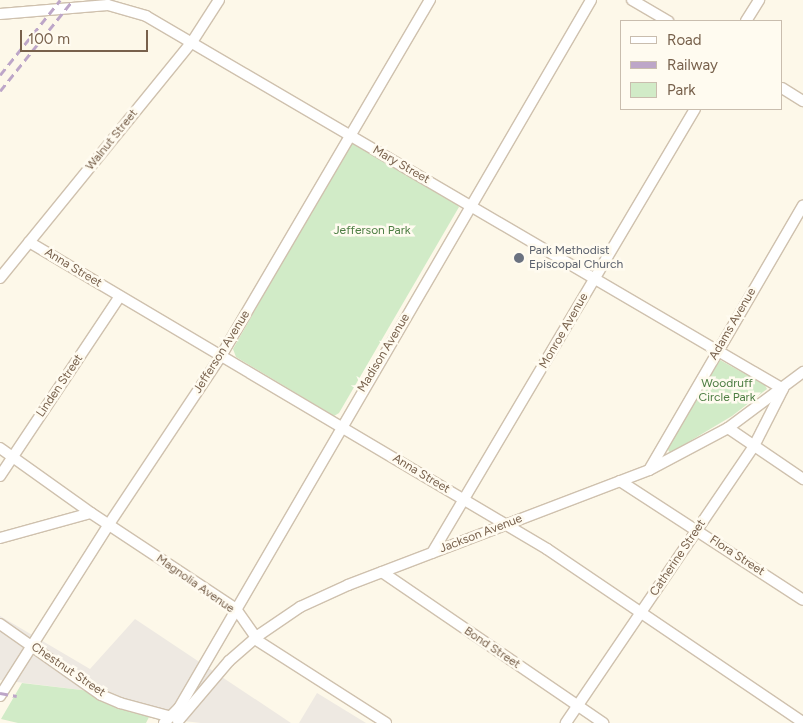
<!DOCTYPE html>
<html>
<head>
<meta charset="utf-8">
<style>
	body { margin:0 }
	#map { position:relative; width:803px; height:723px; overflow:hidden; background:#fdf8e9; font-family:Figtree,sans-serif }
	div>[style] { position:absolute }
	.industrial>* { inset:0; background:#eee9e2 }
	.green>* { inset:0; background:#d1ebc7 }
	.roads { filter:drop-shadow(1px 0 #cfc1ae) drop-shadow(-1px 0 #cfc1ae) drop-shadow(0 1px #cfc1ae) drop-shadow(0 -1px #cfc1ae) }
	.minor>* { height:10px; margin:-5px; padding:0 5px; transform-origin:5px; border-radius:5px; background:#fff }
	.rail>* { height:2.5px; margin-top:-1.25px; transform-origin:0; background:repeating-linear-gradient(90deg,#bda6c8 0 8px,transparent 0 13px) }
	.dots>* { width:14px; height:14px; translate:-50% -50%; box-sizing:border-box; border:2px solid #fffbf0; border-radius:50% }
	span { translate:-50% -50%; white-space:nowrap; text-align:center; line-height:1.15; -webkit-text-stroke:5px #fffbf0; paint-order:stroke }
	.street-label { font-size:12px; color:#78614c }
	.park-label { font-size:12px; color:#4d7e43 }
	.worship-label { font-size:12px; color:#5b616d }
	.left { translate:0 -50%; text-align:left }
	.legend { position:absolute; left:620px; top:20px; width:162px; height:90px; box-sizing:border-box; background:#fffbf0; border:1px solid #c9bdae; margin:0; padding:6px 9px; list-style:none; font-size:15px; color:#78614c }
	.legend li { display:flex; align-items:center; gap:10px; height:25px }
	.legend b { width:25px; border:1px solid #c9bdae }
	.scale { position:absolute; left:20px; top:30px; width:128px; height:22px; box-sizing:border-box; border:2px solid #78614c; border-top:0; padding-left:6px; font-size:15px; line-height:18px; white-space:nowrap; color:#78614c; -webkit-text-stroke:4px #fffbf0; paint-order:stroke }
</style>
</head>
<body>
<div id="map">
	<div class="industrial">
		<div style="clip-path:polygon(0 616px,90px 669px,135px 619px,291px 723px,201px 723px,149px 717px,116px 708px,90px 691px,0 680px)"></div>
		<div style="clip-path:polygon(317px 693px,366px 723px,299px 723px)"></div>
	</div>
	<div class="green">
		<div style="clip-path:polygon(354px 142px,455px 202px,459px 207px,339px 413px,334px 416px,236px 357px,233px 349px,349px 144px)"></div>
		<div style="clip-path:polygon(720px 360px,765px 385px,767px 389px,732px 416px,670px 453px,667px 448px)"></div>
		<div style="clip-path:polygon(22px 683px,90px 691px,116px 708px,149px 717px,146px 723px,18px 723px,1px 719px)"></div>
	</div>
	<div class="roads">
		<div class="minor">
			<div style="left:632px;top:0;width:42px;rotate:30.3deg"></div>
			<div style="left:0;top:14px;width:108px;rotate:-4.8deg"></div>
			<div style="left:108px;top:5px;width:40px;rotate:16deg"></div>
			<div style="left:146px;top:16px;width:738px;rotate:30.35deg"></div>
			<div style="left:783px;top:389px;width:64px;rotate:117deg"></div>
			<div style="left:754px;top:446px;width:335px;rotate:124.2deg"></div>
			<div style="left:746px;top:21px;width:25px;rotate:-58deg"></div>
			<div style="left:782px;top:88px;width:25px;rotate:32deg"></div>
			<div style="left:29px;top:242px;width:602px;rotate:30.65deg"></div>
			<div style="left:547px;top:549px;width:309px;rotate:34.1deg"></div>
			<div style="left:0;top:278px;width:304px;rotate:-50.9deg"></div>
			<div style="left:192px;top:42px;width:50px;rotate:-57.3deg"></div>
			<div style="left:728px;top:428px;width:91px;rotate:34.2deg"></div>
			<div style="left:0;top:448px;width:112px;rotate:35.5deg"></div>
			<div style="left:91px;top:513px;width:174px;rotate:33.5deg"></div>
			<div style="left:236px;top:609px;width:39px;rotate:55deg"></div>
			<div style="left:258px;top:641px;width:152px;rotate:32.6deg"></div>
			<div style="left:649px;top:470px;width:306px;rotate:-59.8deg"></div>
			<div style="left:0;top:476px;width:216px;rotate:-56.3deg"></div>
			<div style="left:620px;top:481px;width:218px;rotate:33deg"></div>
			<div style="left:0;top:538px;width:94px;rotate:-15.4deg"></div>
			<div style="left:432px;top:553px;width:516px;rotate:-59.36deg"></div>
			<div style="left:382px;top:572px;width:268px;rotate:34.3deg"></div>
			<div style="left:0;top:624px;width:123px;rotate:35.1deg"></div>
			<div style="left:101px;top:695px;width:21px;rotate:23deg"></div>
			<div style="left:120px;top:703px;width:50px;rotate:15.2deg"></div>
			<div style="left:0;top:696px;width:204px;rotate:-57.6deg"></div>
			<div style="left:109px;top:524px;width:202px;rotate:-56.3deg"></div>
			<div style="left:221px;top:356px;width:413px;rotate:-59.6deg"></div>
			<div style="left:178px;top:721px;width:79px;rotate:-49.6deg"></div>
			<div style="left:229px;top:661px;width:40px;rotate:-41deg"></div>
			<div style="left:259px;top:635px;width:50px;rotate:-34.3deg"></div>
			<div style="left:300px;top:607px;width:53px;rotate:-24.6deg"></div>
			<div style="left:348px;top:585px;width:322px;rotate:-20.9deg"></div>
			<div style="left:649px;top:470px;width:89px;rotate:-28deg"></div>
			<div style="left:728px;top:428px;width:94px;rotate:-36.7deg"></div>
			<div style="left:164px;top:723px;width:21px;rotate:-45deg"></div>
			<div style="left:179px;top:708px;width:819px;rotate:-59.8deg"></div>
		</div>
	</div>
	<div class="rail">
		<div style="left:0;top:75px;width:96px;rotate:-51.3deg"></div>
		<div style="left:0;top:91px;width:117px;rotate:-51.3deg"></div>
		<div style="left:0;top:693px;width:17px;rotate:10deg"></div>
	</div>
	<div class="dots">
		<div style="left:519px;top:258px;background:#6b7280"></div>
	</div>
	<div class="street-label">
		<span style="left:112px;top:140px;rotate:-51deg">Walnut Street</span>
		<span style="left:401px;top:165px;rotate:30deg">Mary Street</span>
		<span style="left:73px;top:268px;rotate:31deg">Anna Street</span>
		<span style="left:733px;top:324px;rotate:-60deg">Adams Avenue</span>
		<span style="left:564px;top:331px;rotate:-60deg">Monroe Avenue</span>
		<span style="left:222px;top:352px;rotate:-58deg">Jefferson Avenue</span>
		<span style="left:384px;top:353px;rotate:-59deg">Madison Avenue</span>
		<span style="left:60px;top:386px;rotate:-56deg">Linden Street</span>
		<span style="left:421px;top:474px;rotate:31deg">Anna Street</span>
		<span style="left:481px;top:534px;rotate:-21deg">Jackson Avenue</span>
		<span style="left:737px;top:556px;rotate:33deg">Flora Street</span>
		<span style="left:678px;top:558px;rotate:-56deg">Catherine Street</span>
		<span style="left:195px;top:584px;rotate:35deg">Magnolia Avenue</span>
		<span style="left:492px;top:648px;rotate:34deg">Bond Street</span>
		<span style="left:68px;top:670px;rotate:34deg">Chestnut Street</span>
	</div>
	<div class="park-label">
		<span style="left:372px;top:231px">Jefferson Park</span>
		<span style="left:727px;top:391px">Woodruff<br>Circle Park</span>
	</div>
	<div class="worship-label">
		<span class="left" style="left:529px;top:258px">Park Methodist<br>Episcopal Church</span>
	</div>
	<ul class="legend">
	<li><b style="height:6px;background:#fff"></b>Road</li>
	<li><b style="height:6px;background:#bda6c8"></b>Railway</li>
	<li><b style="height:14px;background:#d1ebc7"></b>Park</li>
	</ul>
	<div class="scale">100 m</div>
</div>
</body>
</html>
